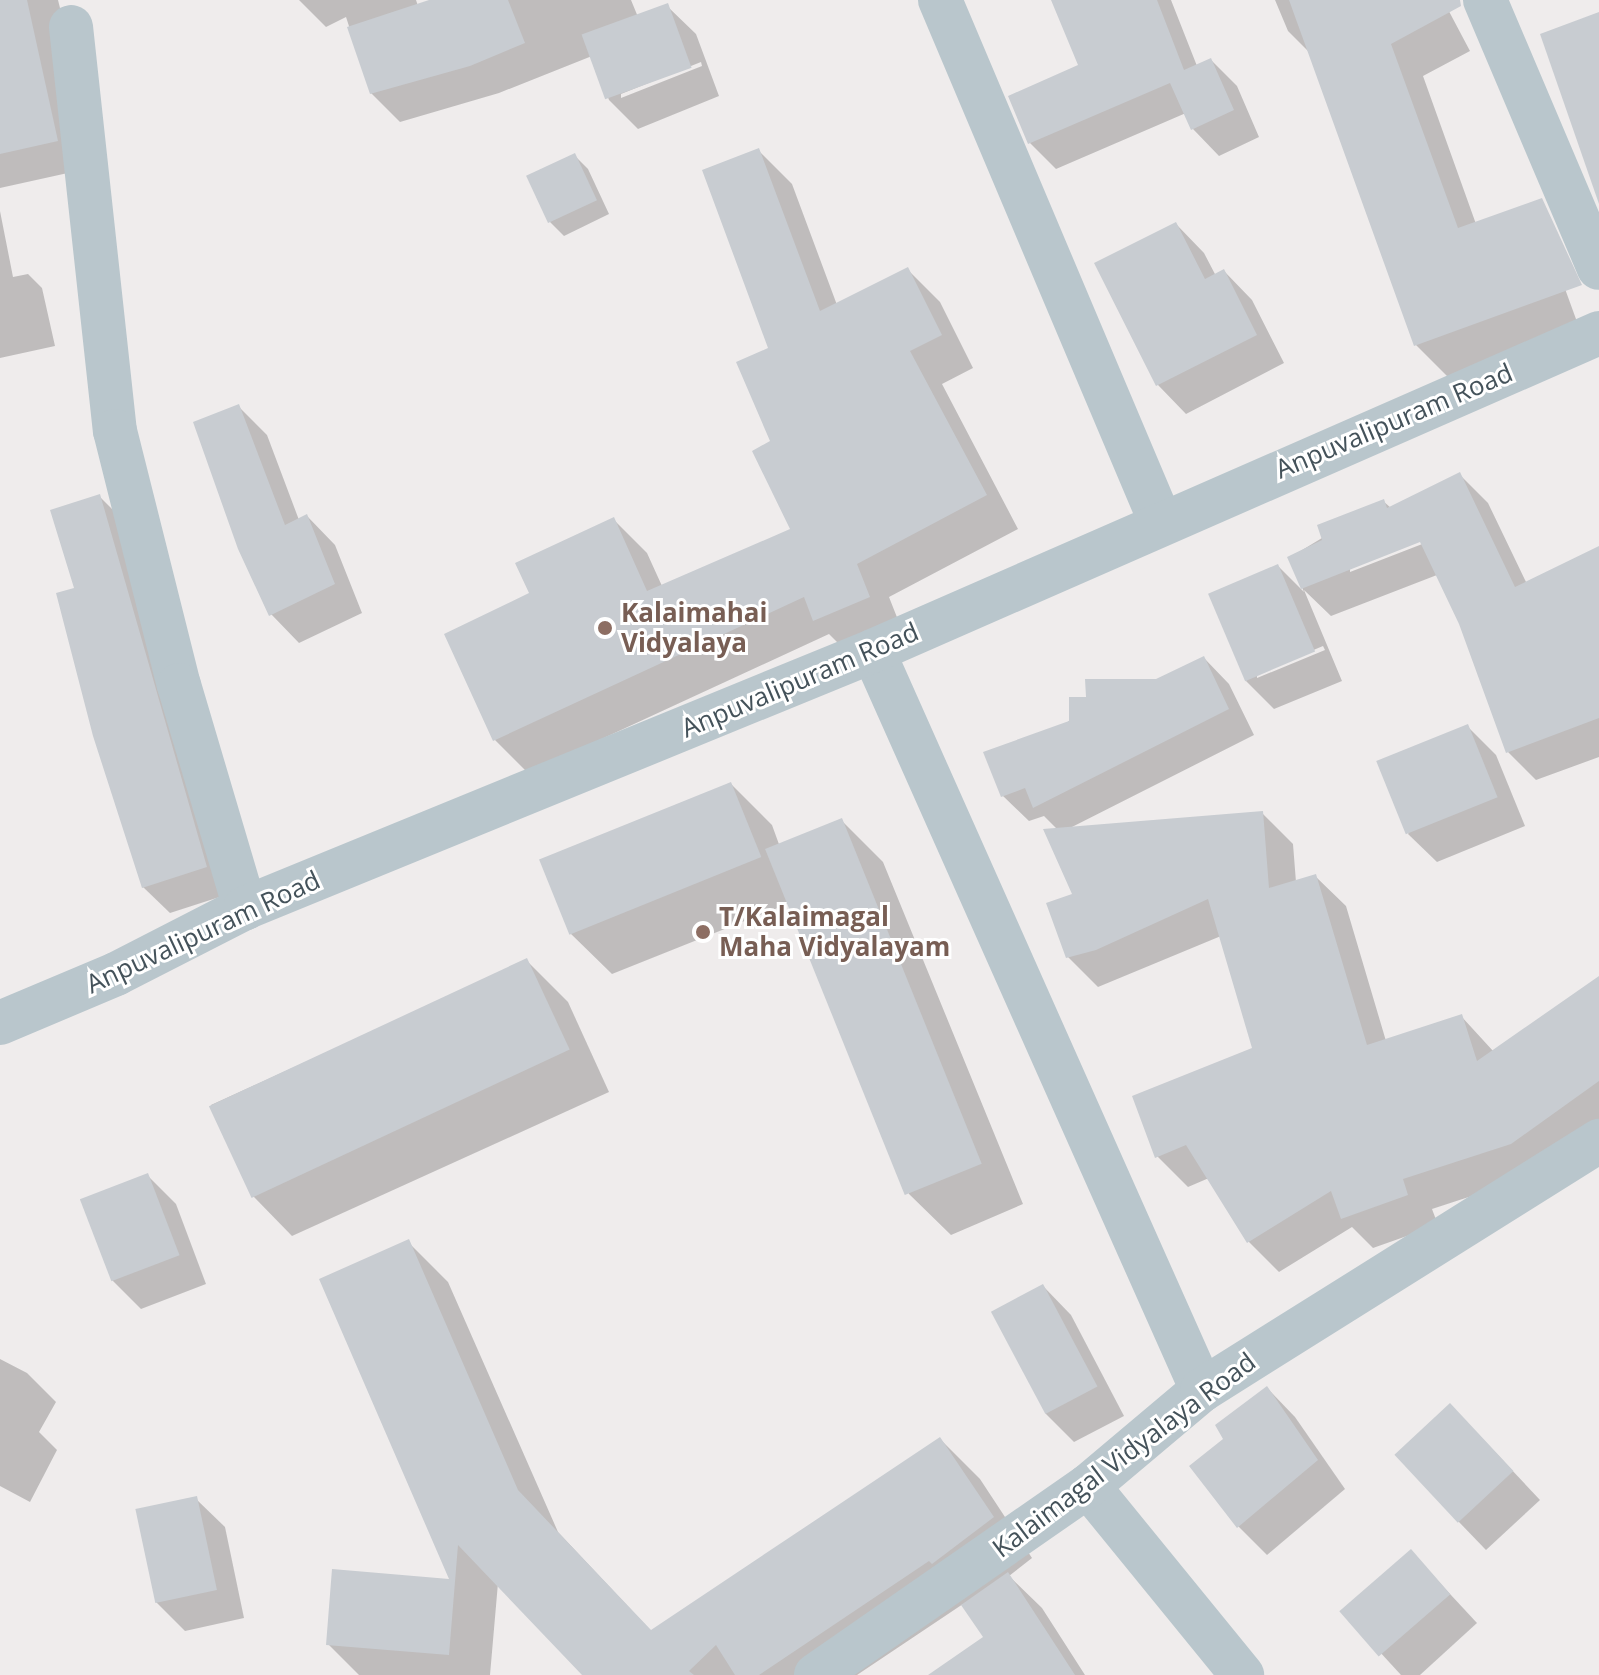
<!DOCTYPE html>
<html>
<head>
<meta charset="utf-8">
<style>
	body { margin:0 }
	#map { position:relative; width:1599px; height:1675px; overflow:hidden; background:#efecec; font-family:"Open Sans",sans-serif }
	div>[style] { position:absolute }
	.shadow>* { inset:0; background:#0003 }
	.building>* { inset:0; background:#c8ccd1; transform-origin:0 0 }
	.minor>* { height:44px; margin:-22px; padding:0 22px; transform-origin:22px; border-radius:22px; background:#b9c6cc }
	.dots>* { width:22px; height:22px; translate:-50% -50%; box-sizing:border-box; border:4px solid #fff; border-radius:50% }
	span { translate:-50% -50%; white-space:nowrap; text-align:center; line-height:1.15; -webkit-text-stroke:6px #fff; paint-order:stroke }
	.street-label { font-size:26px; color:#44525a }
	.education-label { font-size:26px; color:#785e54; font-weight:700 }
	.left { translate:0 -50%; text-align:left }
</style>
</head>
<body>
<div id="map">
	<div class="shadow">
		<div style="clip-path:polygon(0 0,58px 0,74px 63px,86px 169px,0 188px)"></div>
		<div style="clip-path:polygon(evenodd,299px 0,416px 0,418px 6px,432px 0,631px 0,638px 17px,667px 6px,696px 34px,719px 96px,638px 129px,609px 100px,592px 56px,499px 93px,400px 122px,371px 93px,346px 17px,326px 27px,299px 0,701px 62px,702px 66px,621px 98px,621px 94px,701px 62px)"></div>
		<div style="clip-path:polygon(1053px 0,1171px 0,1197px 66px,1211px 60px,1237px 86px,1259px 137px,1219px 156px,1193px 129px,1186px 113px,1056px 169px,1030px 143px,1080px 66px)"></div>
		<div style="clip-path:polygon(1275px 0,1443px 0,1470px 51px,1423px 76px,1476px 224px,1548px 242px,1580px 330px,1448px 377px,1416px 345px,1310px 53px,1288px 31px)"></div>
		<div style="clip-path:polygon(759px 151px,792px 184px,837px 305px,907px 269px,940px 302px,973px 368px,942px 384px,1018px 529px,889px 597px,902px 630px,848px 653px,829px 634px,528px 773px,495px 740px,532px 594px,614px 520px,647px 553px,662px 586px,793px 530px,773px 442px)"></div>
		<div style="clip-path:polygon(574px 155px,588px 169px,609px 214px,564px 236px,550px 222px,528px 176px)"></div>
		<div style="clip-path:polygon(0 211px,13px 277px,28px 274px,42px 288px,55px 346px,0 358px)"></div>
		<div style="clip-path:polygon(1176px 224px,1204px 253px,1216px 276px,1224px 271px,1252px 300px,1284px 363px,1186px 414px,1158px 385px,1097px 264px)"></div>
		<div style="clip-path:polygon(239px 407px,267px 435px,299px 520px,307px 516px,335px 545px,362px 613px,299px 643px,271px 614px)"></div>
		<div style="clip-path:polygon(evenodd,1460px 475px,1488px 503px,1527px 584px,1599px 549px,1599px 757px,1536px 780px,1508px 752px,1461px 623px,1437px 575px,1331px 616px,1304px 590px,1342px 681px,1274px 709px,1246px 681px,1278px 566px,1304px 592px,1289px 558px,1383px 501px,1391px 508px,1460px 475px,1428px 537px,1430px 541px,1350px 572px,1350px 568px,1428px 537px,1460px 475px,1323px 646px,1325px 650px,1257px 678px,1257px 674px,1323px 646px)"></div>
		<div style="clip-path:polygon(99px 496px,125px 522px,232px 893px,170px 913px,143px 887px,77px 589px)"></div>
		<div style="clip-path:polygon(1204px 658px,1229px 684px,1254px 735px,1068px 829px,1262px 813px,1293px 844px,1296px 882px,1315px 876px,1346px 906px,1386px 1041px,1461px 1016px,1494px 1052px,1599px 978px,1599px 1133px,1542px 1173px,1432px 1209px,1438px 1225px,1373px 1248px,1352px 1227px,1279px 1272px,1249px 1242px,1209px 1178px,1188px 1187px,1157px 1156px,1255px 1050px,1221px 936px,1098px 987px,1067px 956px,1074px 895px,1058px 830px,1044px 816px,1029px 821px,1003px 796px,1088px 699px,1156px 681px)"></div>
		<div style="clip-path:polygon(1468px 727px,1496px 755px,1525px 826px,1437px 862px,1408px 834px)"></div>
		<div style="clip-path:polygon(731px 784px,772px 825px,780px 847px,842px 821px,883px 862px,1023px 1204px,951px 1235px,909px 1194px,790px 903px,612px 974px,570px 933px,541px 860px)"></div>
		<div style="clip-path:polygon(527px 961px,568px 1002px,609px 1092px,292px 1236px,251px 1194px,211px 1105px)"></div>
		<div style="clip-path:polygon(147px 1175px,176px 1204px,206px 1284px,141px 1309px,112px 1280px)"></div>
		<div style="clip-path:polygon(408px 1242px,448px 1282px,558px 1532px,652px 1632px,940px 1439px,980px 1479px,1032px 1558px,1009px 1576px,1042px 1608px,1085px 1675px,975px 1675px,986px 1638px,963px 1604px,857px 1675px,585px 1675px,498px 1583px,490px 1675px,359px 1675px,328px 1644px,453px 1581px)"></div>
		<div style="clip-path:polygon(1043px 1286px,1071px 1315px,1124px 1416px,1074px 1442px,1046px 1414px)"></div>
		<div style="clip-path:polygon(0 1359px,27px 1373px,56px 1402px,39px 1432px,57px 1450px,30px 1502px,0 1486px)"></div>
		<div style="clip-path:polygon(1267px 1388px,1295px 1417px,1345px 1489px,1267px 1555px,1238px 1526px,1225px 1439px)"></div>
		<div style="clip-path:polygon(1478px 1434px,1540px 1500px,1486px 1550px,1458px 1521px)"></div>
		<div style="clip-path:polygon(196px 1499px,225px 1527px,244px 1618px,185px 1631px,156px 1602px)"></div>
		<div style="clip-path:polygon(1411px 1552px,1477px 1623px,1420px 1675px,1401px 1675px,1344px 1613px)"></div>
	</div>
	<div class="building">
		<div style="clip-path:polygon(0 0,27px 0,58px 141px,0 154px)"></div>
		<div style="clip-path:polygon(429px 0,508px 0,525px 43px,470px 66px,370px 94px,347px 27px)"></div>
		<div style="clip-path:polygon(1051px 0,1157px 0,1184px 70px,1211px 58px,1234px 110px,1191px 130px,1170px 83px,1028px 144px,1008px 96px,1078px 65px)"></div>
		<div style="clip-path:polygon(1289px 0,1460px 0,1461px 6px,1391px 44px,1458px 228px,1542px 198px,1582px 285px,1414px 346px)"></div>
		<div style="left:668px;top:3px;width:69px;height:92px;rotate:70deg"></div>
		<div style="clip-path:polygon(1599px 12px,1599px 204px,1540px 34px)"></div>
		<div style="clip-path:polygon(759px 148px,820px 311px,908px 267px,942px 335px,910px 351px,987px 495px,857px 564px,870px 597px,813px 621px,804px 597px,493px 741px,444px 634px,529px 593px,515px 563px,614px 517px,647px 591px,790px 529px,752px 451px,770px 441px,736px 362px,768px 348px,702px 170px)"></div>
		<div style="left:575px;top:153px;width:52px;height:54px;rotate:65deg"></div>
		<div style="clip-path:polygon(1176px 222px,1205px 279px,1224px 269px,1257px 335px,1156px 386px,1094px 263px)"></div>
		<div style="clip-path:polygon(239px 404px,285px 525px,307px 514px,335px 584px,269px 616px,238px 549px,193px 422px)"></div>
		<div style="clip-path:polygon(1460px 472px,1515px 587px,1599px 546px,1599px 718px,1506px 753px,1459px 624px,1420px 542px,1301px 589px,1287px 557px,1322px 540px,1317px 525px,1384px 499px,1387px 508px)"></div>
		<div style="clip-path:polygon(100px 494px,207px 867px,142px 888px,93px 736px,56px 593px,74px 588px,50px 510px)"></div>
		<div style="left:1278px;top:564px;width:95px;height:76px;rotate:67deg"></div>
		<div style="clip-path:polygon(1204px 656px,1229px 709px,1033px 808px,1025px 788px,1001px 797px,983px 752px,1069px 721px,1069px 697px,1086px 697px,1085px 679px,1156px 679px)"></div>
		<div style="left:1468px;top:724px;width:79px;height:99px;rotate:68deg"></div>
		<div style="left:731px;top:782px;width:81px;height:207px;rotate:68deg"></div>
		<div style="clip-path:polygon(1263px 811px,1269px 888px,1316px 874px,1367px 1045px,1462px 1014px,1477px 1061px,1599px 976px,1599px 1081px,1511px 1144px,1403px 1179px,1408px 1195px,1341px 1219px,1331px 1191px,1247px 1243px,1186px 1145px,1155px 1158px,1132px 1096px,1252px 1048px,1208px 899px,1096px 950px,1066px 958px,1046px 903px,1072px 894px,1043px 829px)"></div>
		<div style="left:842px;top:818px;width:373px;height:83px;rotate:68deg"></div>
		<div style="left:527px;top:958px;width:101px;height:351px;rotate:65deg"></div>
		<div style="left:148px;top:1173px;width:88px;height:73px;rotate:69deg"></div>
		<div style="clip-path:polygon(409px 1239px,518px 1490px,651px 1630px,940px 1437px,994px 1517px,932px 1564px,929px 1561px,759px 1675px,735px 1675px,716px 1645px,689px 1671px,694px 1675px,582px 1675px,458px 1545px,449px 1655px,326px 1645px,332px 1569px,449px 1579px,319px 1279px)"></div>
		<div style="left:1043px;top:1284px;width:116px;height:59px;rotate:62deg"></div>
		<div style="clip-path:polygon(1267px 1386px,1318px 1460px,1237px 1528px,1189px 1466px,1223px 1439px,1215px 1425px)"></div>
		<div style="left:1450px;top:1403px;width:93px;height:76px;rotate:47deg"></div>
		<div style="left:197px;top:1496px;width:96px;height:63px;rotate:78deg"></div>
		<div style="left:1411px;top:1549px;width:60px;height:95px;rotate:49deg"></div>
		<div style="clip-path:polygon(1008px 1572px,1075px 1675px,928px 1675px,983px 1637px,961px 1605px)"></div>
	</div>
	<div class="minor">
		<div style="left:940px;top:0;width:568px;rotate:67.09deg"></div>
		<div style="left:1485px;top:0;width:291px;rotate:67deg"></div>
		<div style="left:71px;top:27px;width:406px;rotate:83.8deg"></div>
		<div style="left:115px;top:431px;width:262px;rotate:75.9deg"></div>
		<div style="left:179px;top:685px;width:233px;rotate:73.5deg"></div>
		<div style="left:873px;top:651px;width:809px;rotate:66deg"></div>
		<div style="left:0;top:1023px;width:126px;rotate:-22.9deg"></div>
		<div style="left:116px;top:974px;width:145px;rotate:-27.1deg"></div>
		<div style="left:245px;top:908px;width:679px;rotate:-22.26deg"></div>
		<div style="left:873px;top:651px;width:793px;rotate:-23.65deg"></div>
		<div style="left:1088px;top:1486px;width:244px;rotate:50.8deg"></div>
		<div style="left:816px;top:1675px;width:331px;rotate:-34.8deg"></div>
		<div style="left:1088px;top:1486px;width:149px;rotate:-40.1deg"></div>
		<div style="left:1202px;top:1390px;width:469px;rotate:-32.1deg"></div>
	</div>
	<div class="dots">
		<div style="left:605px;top:628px;background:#8d6e63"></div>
		<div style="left:703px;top:932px;background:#8d6e63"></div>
	</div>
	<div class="street-label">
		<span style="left:1394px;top:421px;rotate:-23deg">Anpuvalipuram Road</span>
		<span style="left:800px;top:680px;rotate:-23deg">Anpuvalipuram Road</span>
		<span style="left:203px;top:932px;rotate:-25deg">Anpuvalipuram Road</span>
		<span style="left:1124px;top:1455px;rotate:-37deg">Kalaimagal Vidyalaya Road</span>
	</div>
	<div class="education-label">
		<span class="left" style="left:621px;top:628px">Kalaimahai<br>Vidyalaya</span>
		<span class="left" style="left:719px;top:932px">T/Kalaimagal<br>Maha Vidyalayam</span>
	</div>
</div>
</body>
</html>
